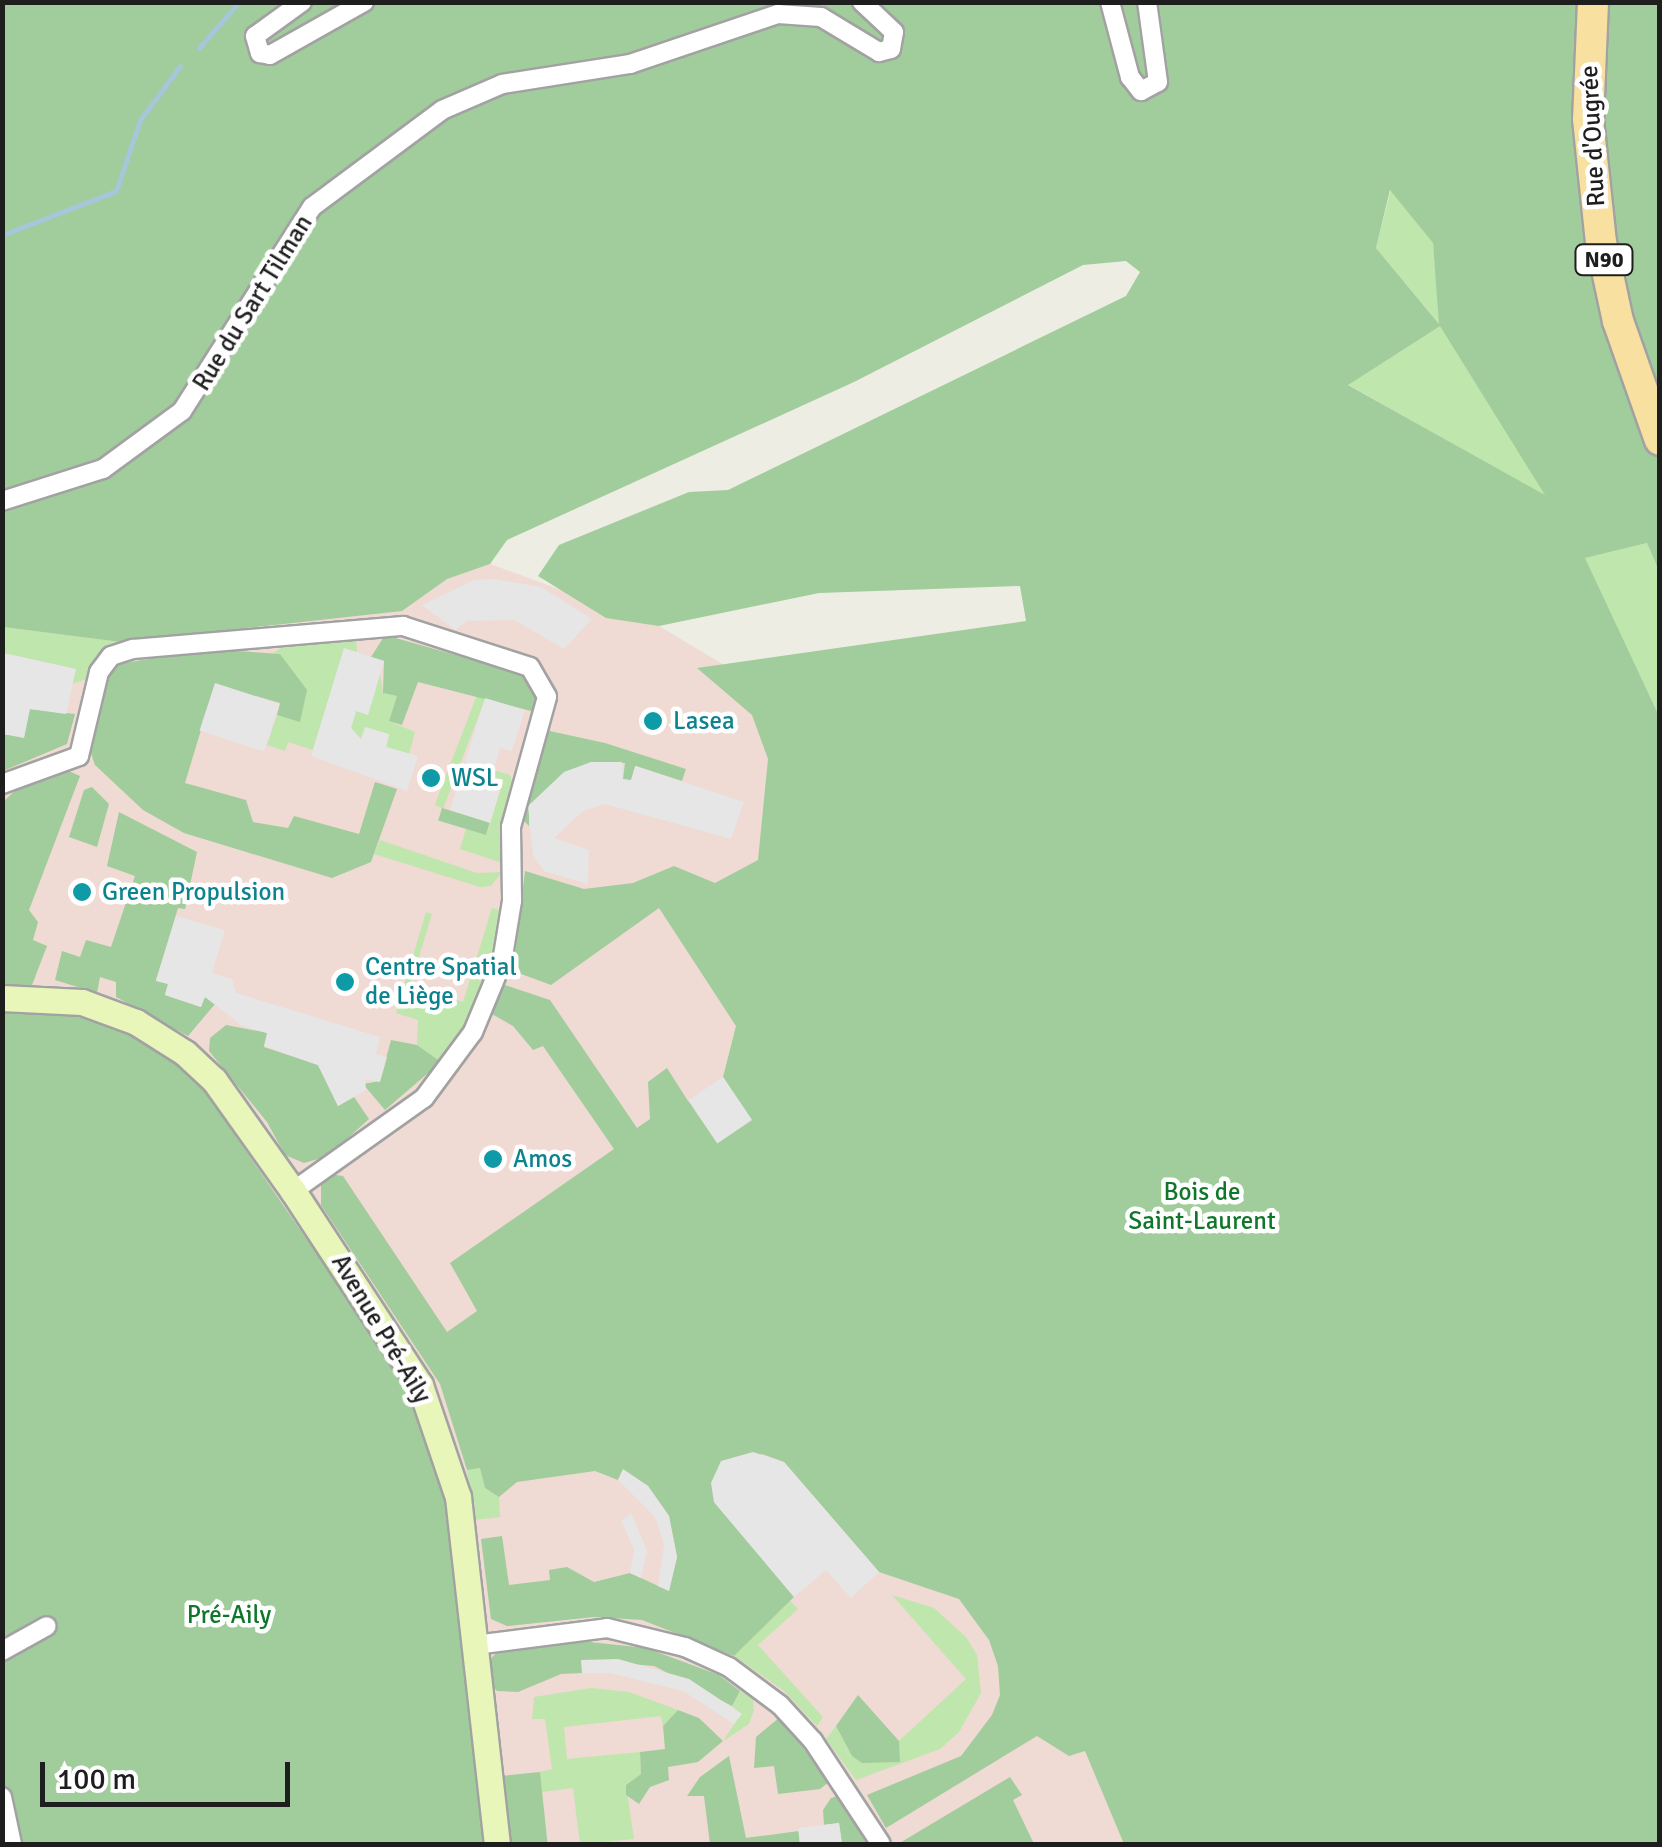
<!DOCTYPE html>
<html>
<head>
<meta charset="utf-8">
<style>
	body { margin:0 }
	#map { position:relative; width:1662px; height:1847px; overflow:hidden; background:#eeede4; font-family:Signika,sans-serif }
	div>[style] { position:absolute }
	.commercial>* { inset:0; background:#efdad4 }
	.grass>* { inset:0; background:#bfe6ac; transform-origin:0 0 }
	.forest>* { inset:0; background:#a1cc9b; transform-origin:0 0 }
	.parking>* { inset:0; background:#e6e6e6; transform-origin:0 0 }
	.stream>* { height:5px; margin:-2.5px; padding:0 2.5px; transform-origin:2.5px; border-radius:2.5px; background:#a6c6da }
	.roads { filter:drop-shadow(2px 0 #a2a2a2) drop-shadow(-2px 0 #a2a2a2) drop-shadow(0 2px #a2a2a2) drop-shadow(0 -2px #a2a2a2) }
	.street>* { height:18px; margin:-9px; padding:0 9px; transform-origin:9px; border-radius:9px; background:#fff }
	.secondary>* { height:25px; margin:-12.5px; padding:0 12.5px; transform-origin:12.5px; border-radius:12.5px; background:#e9f6ba }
	.primary>* { height:30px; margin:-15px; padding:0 15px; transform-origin:15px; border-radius:15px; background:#f7e0a0 }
	.dots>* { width:28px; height:28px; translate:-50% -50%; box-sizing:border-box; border:5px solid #fff; border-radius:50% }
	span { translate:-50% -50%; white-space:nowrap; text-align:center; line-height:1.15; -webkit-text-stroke:9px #fff; paint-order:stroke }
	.shield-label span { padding:2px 8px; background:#fff; border:2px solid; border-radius:8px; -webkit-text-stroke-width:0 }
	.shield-label { font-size:22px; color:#1e1e1e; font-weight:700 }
	.street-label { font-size:25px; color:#1e1e1e }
	.culture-label { font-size:25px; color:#0d838f }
	.left { translate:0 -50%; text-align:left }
	.park-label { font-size:25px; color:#10772a }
	.frame { position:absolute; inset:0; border:5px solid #1e1e1e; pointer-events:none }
	.scale { position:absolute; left:40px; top:1762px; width:250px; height:45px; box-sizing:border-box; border:5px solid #1e1e1e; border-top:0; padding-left:12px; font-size:30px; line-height:35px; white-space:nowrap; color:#1e1e1e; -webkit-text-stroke:8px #fff; paint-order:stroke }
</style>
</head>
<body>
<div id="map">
	<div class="commercial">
		<div style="clip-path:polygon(490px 564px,659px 626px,749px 680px,768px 759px,766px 788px,1071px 1630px,1136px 1844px,486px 1844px,342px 1287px,180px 1066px,45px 1011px,3px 1012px,2px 627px,123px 641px,277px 625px,439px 567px,469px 571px)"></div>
	</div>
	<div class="grass">
		<div style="clip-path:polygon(1391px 189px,1433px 243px,1440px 325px,1547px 497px,1347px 384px,1440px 325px,1376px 248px)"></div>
		<div style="clip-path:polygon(1647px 543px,1659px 571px,1659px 716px,1584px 558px)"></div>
		<div style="clip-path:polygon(3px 627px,121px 642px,103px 650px,87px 679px,72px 684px,76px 669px,3px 653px)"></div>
		<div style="clip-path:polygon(356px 635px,357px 652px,344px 649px,313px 750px,288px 742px,285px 751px,267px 745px,277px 715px,300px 721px,280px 654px,273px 653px,289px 643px)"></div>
		<div style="clip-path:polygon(380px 674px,383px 693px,397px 696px,389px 721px,415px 732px,409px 754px,386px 747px,389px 735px,361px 739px,351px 728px,356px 711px,368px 714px)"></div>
		<div style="left:477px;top:695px;width:9px;height:118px;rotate:21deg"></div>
		<div style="clip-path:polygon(493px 770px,510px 775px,513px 785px,501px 821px,502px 863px,460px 849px,466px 829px,487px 834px,503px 781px,492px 777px)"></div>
		<div style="clip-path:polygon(380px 840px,477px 873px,502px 872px,491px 886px,480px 887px,374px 854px)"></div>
		<div style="clip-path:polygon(492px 908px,503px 911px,497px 954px,478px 1004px,441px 1062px,417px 1045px,418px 1020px,396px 1013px,426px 912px,432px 914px,410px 986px,463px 1002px)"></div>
		<div style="clip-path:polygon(480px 1468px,485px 1488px,499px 1497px,500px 1517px,474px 1520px,467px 1470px)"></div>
		<div style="clip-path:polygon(892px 1595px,934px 1608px,966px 1637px,977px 1655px,981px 1693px,959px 1732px,940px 1749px,856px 1780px,826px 1739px,836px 1726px,852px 1756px,900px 1762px,899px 1741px,966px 1679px)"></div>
		<div style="clip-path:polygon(790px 1601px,798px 1609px,758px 1645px,823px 1717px,817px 1726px,783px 1690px,734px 1656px)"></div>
		<div style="clip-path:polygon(591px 1688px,629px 1692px,678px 1710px,663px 1726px,661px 1716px,564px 1727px,567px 1759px,640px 1752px,641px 1774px,626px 1785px,634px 1839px,580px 1844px,573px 1788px,542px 1792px,540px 1772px,552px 1769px,545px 1719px,532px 1719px,534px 1697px)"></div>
		<div style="clip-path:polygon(740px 1691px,753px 1699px,754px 1710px,749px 1724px,723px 1741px,741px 1714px,732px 1706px)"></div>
	</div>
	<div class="forest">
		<div style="clip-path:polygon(evenodd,3px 3px,1659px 3px,1659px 571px,1647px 543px,1585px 558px,1659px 716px,1659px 1844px,1124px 1844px,1085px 1751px,1069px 1756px,1037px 1736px,886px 1828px,867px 1795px,961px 1756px,992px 1715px,1000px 1695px,998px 1666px,989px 1640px,959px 1599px,879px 1572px,784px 1462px,762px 1454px,714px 1502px,794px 1597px,734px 1656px,642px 1620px,594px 1617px,507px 1626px,491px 1619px,481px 1539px,502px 1536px,509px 1585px,550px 1580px,549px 1570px,567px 1567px,594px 1582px,630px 1573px,669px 1591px,677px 1557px,669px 1516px,648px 1486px,623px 1470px,618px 1480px,595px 1471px,517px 1482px,499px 1497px,485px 1488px,480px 1468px,467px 1470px,440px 1384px,321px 1205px,321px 1183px,328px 1174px,343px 1176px,447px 1332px,477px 1311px,450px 1263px,614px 1149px,543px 1046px,533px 1050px,513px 1026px,492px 1014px,502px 984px,550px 1000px,637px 1128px,650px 1119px,648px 1082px,667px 1068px,688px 1101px,751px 1119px,723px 1077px,736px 1026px,659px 908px,551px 985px,513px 971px,525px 871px,584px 889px,633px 883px,674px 866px,715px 883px,758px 860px,768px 759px,752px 715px,697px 668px,1026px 621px,1020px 586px,819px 593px,659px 626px,606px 618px,538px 576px,559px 545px,689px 492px,728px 490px,1126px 296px,1140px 272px,1126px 261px,1083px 265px,854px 382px,507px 540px,490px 564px,447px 579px,402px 611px,121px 642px,3px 627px,3px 3px,1390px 190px,1433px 243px,1439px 324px,1376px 248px,1390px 190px,3px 3px,1440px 326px,1545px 495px,1348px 385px,1440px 326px)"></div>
		<div style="clip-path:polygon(385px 635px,522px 674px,538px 700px,535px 712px,418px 682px,402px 725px,389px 721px,397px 696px,383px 693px,384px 661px,371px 657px)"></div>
		<div style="clip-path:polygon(208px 649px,280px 654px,307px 690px,300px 722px,277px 715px,280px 703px,256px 696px,207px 710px,185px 783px,246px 800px,253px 822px,288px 828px,294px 816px,359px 834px,375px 782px,397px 789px,371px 862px,332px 878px,184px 833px,143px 810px,95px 765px,87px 742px,107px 674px,118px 664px)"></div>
		<div style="clip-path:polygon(29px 709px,75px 714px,67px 744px,3px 771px,3px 734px,24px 737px)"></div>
		<div style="clip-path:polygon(545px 730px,605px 743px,686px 769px,682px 781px,636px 766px,631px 781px,623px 779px,625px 763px,591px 762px,529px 806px,529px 826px,520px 817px)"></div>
		<div style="clip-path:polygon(64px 769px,80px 776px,29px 910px,38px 922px,33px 940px,47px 946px,32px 985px,3px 985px,3px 802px,23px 783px)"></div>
		<div style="clip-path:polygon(92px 787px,109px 804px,97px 847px,69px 837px,84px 790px)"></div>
		<div style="left:442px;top:808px;width:50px;height:13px;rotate:17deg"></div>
		<div style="clip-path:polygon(119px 812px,197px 852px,185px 909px,178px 908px,156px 980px,168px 984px,165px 995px,201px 1007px,204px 996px,215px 1004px,188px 1036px,116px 997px,116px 982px,100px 977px,97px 993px,55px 980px,62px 951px,80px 957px,86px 940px,111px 947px,135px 876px,107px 866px)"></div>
		<div style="clip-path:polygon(45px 1011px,89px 1019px,152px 1045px,180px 1066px,206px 1093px,411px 1391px,445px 1488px,486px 1844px,3px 1844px,2px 1012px)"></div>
		<div style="clip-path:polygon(226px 1025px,268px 1033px,264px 1047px,318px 1065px,338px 1106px,354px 1097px,369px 1119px,328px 1156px,304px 1163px,285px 1155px,267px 1122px,209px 1051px,210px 1038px)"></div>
		<div style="clip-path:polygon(391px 1040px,417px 1045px,441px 1062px,385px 1110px,363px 1084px,380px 1081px)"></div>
		<div style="clip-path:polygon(571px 1640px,646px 1648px,719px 1675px,740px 1691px,732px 1706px,654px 1666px,582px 1660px,582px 1673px,561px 1674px,518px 1692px,497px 1691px,489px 1682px,492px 1657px,505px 1646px)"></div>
		<div style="clip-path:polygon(858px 1695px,899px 1741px,900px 1762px,862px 1763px,852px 1756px,836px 1726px)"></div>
		<div style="clip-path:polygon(678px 1710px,699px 1718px,723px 1741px,698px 1762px,668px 1767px,669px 1780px,650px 1787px,639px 1804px,626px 1795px,626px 1785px,641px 1774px,640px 1752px,665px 1749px,663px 1726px)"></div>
		<div style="clip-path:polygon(780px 1717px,829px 1782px,820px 1789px,778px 1794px,774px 1766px,754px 1768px,756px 1737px)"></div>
		<div style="clip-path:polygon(729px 1756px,746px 1838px,799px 1831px,800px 1844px,710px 1844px,704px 1796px,687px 1796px,700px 1777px)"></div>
		<div style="left:540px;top:1772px;width:72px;height:37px;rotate:84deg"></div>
		<div style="clip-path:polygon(1010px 1777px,1022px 1795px,1013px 1800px,1034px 1844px,898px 1844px)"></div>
		<div style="clip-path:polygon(845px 1794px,873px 1844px,842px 1844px,839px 1823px,824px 1825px,823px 1810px,831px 1798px)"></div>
	</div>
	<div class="parking">
		<div style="clip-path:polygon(494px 579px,541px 587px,592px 619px,564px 649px,514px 620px,467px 621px,455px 630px,422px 605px,474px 580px)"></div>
		<div style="clip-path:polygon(344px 648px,384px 661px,368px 715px,356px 711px,351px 728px,361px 739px,365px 727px,389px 734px,386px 747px,418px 756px,407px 791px,311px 756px)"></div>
		<div style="clip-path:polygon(3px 653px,76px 669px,66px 714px,30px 709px,24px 738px,3px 734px)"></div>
		<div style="left:215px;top:683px;width:68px;height:50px;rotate:18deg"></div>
		<div style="clip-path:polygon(485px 698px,525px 710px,512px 751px,500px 748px,492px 776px,503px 780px,490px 823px,450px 810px)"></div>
		<div style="clip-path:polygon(591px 762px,622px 762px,623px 779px,631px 780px,635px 766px,744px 802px,731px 839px,605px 804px,583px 811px,554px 838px,589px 850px,588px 884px,544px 871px,533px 855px,528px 806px,564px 772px)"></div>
		<div style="clip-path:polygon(176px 916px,225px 930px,212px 973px,232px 979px,236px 993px,380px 1037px,376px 1054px,387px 1057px,380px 1082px,365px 1079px,366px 1090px,338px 1106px,318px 1065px,264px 1046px,267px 1033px,242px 1026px,205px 997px,201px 1007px,165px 995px,168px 984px,156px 981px)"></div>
		<div style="left:723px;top:1077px;width:52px;height:42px;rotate:56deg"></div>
		<div style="clip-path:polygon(753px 1452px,784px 1462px,879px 1572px,851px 1598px,826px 1570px,794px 1597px,714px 1502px,711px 1483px,721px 1461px)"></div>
		<div style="clip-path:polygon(623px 1469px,648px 1486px,669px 1516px,677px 1557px,669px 1591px,658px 1586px,664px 1545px,655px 1517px,618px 1480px)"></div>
		<div style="clip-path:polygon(631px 1513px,647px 1550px,641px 1578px,630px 1573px,634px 1549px,621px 1521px)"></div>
		<div style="clip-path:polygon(618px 1659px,689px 1679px,742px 1714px,734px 1724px,683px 1691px,610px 1673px,582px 1673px,581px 1660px)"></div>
		<div style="clip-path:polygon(839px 1823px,842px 1844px,800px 1844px,798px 1828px)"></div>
	</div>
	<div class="stream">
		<div style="left:199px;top:48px;width:61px;rotate:-49deg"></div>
		<div style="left:2px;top:235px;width:122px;rotate:-21.1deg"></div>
		<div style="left:116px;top:191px;width:75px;rotate:-71.3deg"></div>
		<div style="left:140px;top:120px;width:67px;rotate:-53.5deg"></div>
	</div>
	<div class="roads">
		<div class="street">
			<div style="left:302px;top:2px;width:58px;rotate:144.1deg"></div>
			<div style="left:255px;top:36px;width:18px;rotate:74deg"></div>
			<div style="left:260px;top:53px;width:10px;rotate:11deg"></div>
			<div style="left:270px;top:55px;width:108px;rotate:-29.4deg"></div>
			<div style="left:1110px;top:2px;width:78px;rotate:75.1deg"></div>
			<div style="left:1130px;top:77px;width:18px;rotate:52deg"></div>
			<div style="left:1141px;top:91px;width:19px;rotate:-28deg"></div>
			<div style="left:1158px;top:82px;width:81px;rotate:-97.8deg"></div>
			<div style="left:2px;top:501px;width:106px;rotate:-17.6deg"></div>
			<div style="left:103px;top:469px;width:98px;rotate:-36.3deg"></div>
			<div style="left:182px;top:411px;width:242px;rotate:-57.5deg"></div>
			<div style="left:312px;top:207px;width:162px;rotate:-36.7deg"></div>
			<div style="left:442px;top:110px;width:65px;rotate:-23.4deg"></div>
			<div style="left:502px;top:84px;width:130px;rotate:-8.9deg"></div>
			<div style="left:630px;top:64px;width:156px;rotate:-18.7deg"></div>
			<div style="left:778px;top:14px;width:43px;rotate:4deg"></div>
			<div style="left:821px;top:17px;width:68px;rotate:31.1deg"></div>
			<div style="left:879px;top:52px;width:12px;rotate:-14deg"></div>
			<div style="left:891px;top:49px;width:17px;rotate:-80deg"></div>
			<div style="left:894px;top:32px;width:44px;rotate:-136.8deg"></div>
			<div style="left:2px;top:784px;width:82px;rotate:-20deg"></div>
			<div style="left:79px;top:756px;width:86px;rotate:-76.6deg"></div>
			<div style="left:99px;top:672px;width:20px;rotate:-53deg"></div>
			<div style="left:111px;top:656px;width:23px;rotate:-18deg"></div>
			<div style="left:133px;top:649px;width:271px;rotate:-4.9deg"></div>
			<div style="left:403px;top:626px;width:133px;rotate:17.9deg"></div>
			<div style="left:530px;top:667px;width:34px;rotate:60deg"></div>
			<div style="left:547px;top:697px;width:135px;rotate:105.5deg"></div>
			<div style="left:511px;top:827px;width:74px;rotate:89.2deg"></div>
			<div style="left:512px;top:901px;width:62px;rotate:99.3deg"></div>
			<div style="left:502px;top:962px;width:76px;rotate:112.5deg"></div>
			<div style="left:473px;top:1032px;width:82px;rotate:126.6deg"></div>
			<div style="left:424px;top:1098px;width:161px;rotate:144.6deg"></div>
			<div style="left:475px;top:1645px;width:133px;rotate:-7.3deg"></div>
			<div style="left:607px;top:1628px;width:80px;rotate:13.7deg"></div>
			<div style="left:685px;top:1647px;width:48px;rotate:24.4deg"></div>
			<div style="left:729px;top:1667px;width:64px;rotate:36.7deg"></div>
			<div style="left:780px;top:1705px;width:49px;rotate:47.5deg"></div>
			<div style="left:813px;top:1741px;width:123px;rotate:56.6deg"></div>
			<div style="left:2px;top:1651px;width:51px;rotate:-29.1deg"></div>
			<div style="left:2px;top:1797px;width:48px;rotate:78deg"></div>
		</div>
		<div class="secondary">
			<div style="left:2px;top:998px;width:80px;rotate:2.9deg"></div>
			<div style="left:82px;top:1002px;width:58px;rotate:20.3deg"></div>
			<div style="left:136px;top:1022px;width:58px;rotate:32.3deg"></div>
			<div style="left:185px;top:1053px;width:40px;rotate:43deg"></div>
			<div style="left:214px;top:1080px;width:136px;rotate:54.6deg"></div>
			<div style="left:293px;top:1191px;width:232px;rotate:56.8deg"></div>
			<div style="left:420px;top:1385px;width:118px;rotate:71.3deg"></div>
			<div style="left:458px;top:1497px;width:349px;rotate:83.6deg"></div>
		</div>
		<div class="primary">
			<div style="left:1593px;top:2px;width:117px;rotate:92.4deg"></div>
			<div style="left:1588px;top:119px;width:124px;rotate:84deg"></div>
			<div style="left:1601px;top:242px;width:81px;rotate:77.9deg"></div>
			<div style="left:1618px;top:321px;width:126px;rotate:70.6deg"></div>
		</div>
	</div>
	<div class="dots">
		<div style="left:653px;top:721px;background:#0f9aa8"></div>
		<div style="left:431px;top:778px;background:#0f9aa8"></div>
		<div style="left:82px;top:892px;background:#0f9aa8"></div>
		<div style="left:345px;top:982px;background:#0f9aa8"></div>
		<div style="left:493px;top:1159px;background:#0f9aa8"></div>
	</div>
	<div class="shield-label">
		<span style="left:1604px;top:260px">N90</span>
	</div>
	<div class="street-label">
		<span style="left:1593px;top:136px;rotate:-93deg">Rue d'Ougrée</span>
		<span style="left:253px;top:303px;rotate:-58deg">Rue du Sart Tilman</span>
		<span style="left:381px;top:1329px;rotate:59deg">Avenue Pré-Aily</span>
	</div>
	<div class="culture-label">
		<span class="left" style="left:673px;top:721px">Lasea</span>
		<span class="left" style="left:451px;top:778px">WSL</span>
		<span class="left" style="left:102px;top:892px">Green Propulsion</span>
		<span class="left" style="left:365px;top:982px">Centre Spatial<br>de Liège</span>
		<span class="left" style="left:513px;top:1159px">Amos</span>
	</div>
	<div class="park-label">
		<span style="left:1202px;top:1207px">Bois de<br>Saint-Laurent</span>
		<span style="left:229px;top:1615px">Pré-Aily</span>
	</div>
	<div class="frame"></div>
	<div class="scale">100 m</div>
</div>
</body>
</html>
